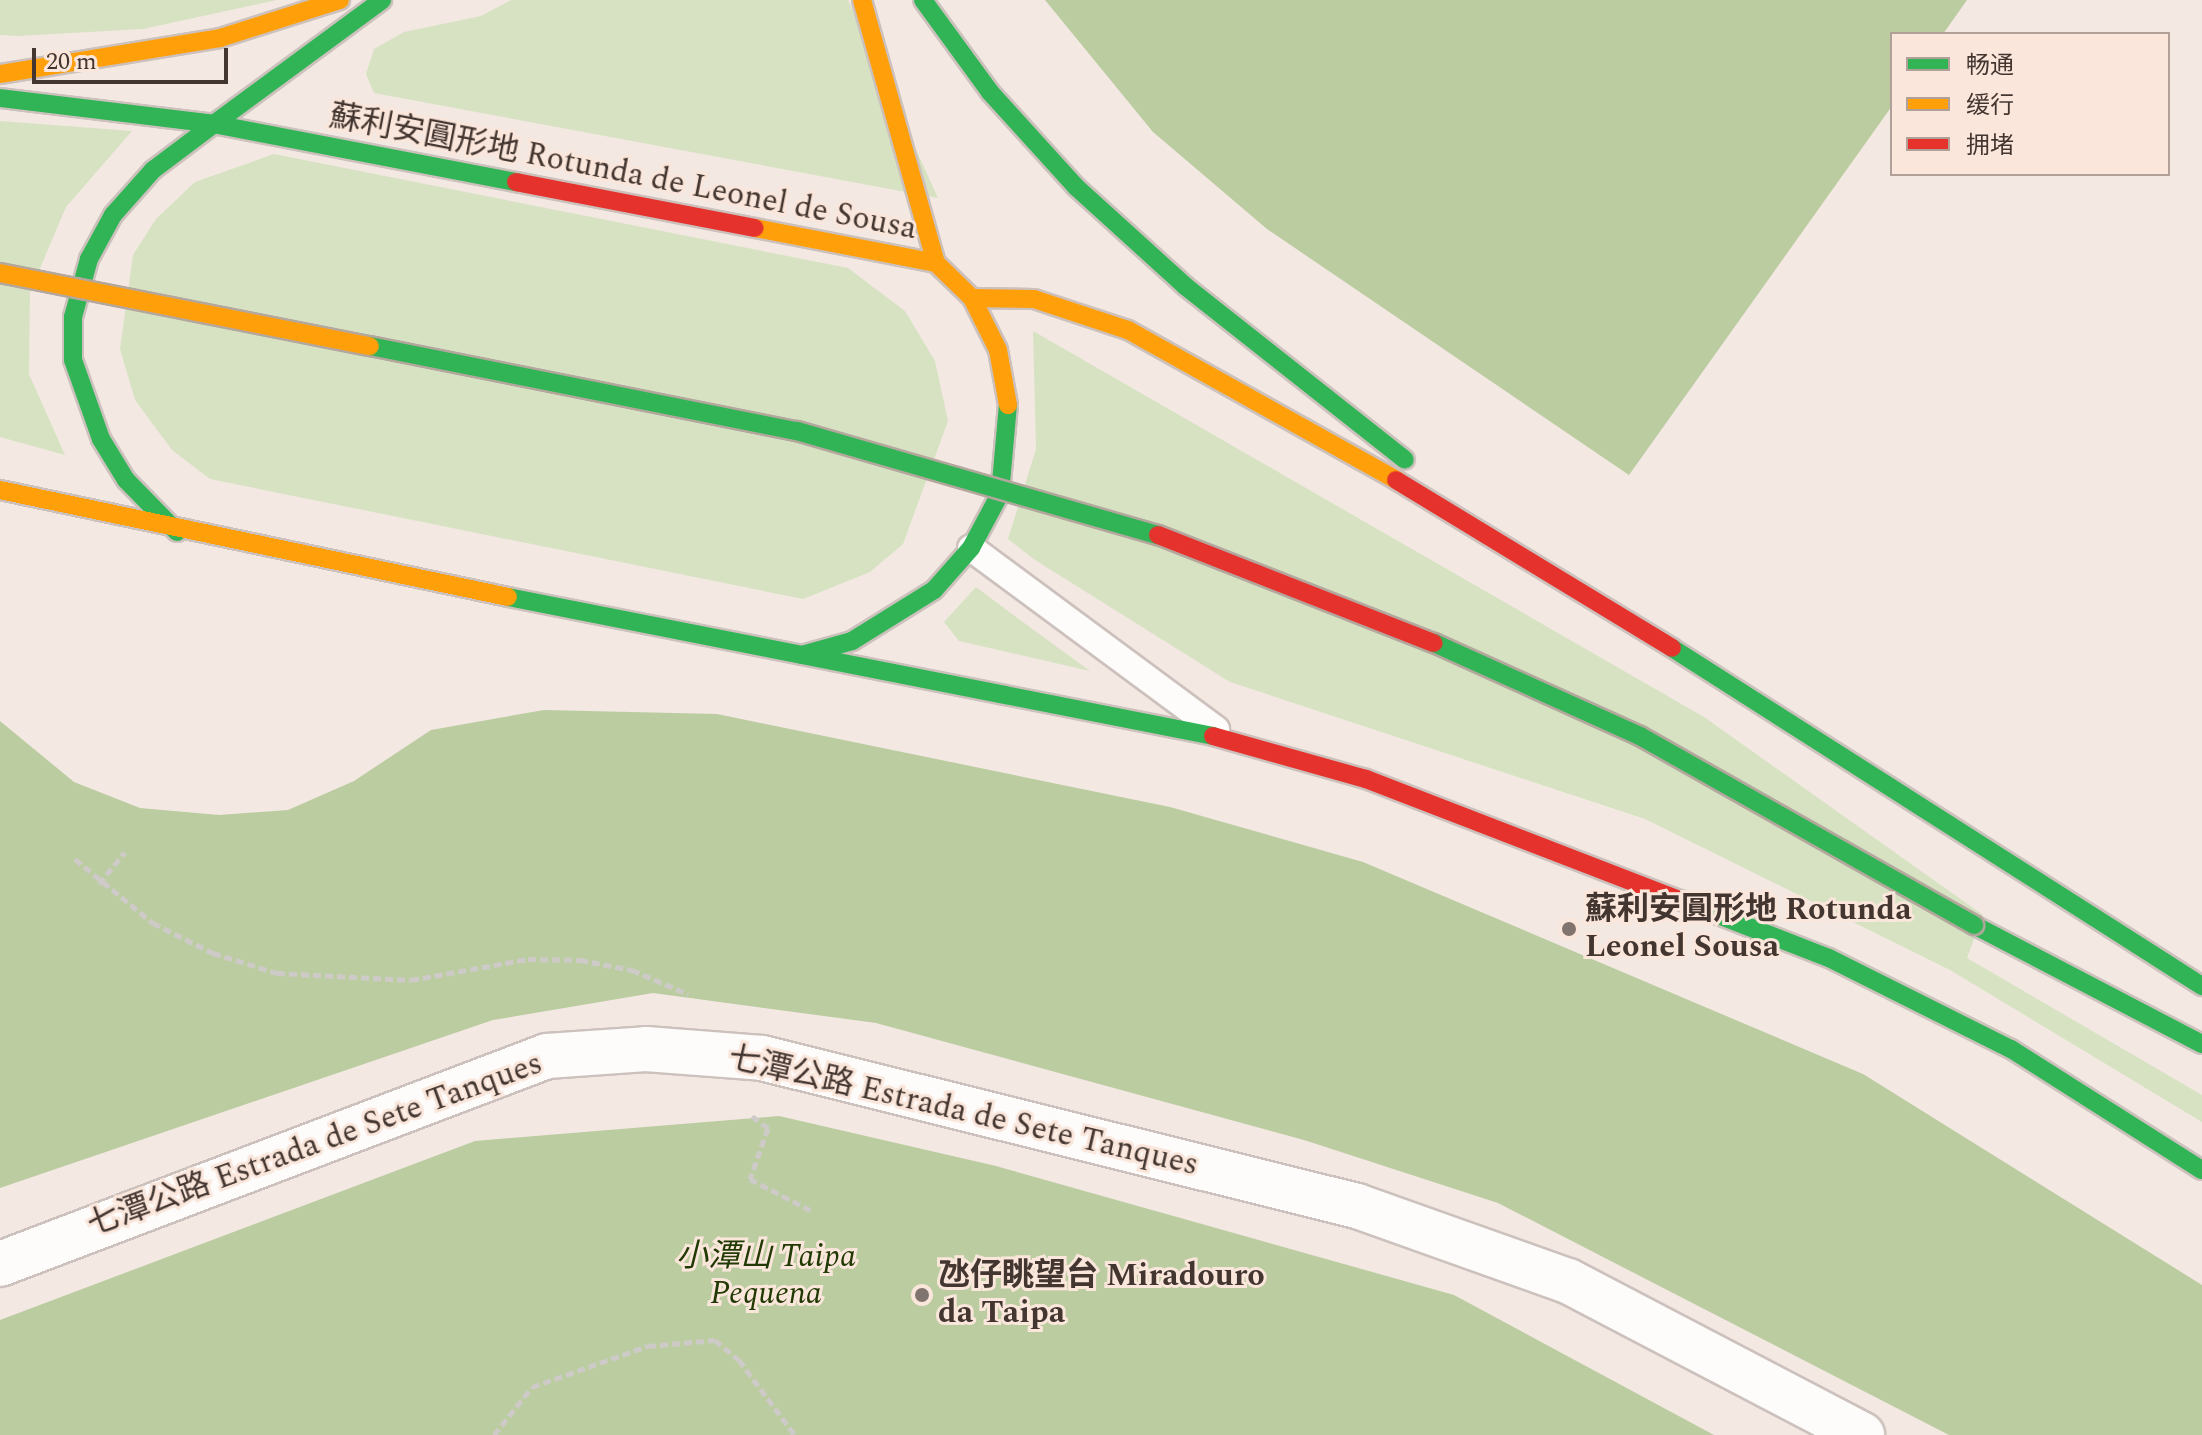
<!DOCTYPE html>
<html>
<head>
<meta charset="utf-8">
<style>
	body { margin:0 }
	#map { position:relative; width:2202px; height:1435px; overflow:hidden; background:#f3e8e2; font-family:Spectral,"Noto Sans SC",serif }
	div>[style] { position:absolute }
	.green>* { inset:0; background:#d6e2c2 }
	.forest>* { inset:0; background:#bbcca1 }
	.path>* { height:5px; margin-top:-2.5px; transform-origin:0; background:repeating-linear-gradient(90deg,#cecac8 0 8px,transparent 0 12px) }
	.roads { filter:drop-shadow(2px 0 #ccc1bc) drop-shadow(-2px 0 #ccc1bc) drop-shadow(0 2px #ccc1bc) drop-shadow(0 -2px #ccc1bc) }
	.lane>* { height:26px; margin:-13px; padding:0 13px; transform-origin:13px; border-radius:13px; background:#fdfcfb }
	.street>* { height:44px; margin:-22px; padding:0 22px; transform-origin:22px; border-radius:22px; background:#fdfcfb }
	.fast>* { height:18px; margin:-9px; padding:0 9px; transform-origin:9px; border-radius:9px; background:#30b455 }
	.slow>* { height:18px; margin:-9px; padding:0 9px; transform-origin:9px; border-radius:9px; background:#ff9f0a }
	.jam>* { height:18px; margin:-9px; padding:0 9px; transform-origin:9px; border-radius:9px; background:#e5322d }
	.bridges { filter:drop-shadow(2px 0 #b4a79d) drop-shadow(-2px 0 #b4a79d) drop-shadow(0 2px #b4a79d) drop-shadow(0 -2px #b4a79d) }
	.fast-bridge>* { height:18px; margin:-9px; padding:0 9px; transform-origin:9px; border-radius:9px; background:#30b455 }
	.slow-bridge>* { height:18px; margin:-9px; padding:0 9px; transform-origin:9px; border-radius:9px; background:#ff9f0a }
	.jam-bridge>* { height:18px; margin:-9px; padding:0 9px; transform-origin:9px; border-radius:9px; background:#e5322d }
	.dots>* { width:22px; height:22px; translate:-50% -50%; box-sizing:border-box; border:4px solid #fae6db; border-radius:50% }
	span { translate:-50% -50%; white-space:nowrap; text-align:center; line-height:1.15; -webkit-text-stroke:6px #fae6db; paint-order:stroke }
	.street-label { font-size:32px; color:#433630 }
	.poi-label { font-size:32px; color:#433630; font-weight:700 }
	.left { translate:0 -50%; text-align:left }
	.park-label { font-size:32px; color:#213a04; font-style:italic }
	.legend { position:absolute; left:1890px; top:32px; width:280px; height:144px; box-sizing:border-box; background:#fae6db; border:2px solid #b1a097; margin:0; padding:10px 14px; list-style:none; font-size:24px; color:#433630 }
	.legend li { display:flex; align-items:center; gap:16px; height:40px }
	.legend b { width:40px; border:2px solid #b1a097 }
	.scale { position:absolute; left:32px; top:48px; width:196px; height:36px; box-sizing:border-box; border:4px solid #433630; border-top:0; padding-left:10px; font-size:24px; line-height:28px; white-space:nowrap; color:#433630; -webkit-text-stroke:6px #fae6db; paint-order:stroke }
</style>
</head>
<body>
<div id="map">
	<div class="green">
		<div style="clip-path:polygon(0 0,277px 0,143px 29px,18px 36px,0 35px)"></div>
		<div style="clip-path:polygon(511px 0,848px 0,938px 198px,374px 93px,366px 74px,374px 49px,404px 32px,481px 16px)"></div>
		<div style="clip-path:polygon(0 121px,132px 131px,66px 207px,30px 292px,29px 374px,65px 455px,0 437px)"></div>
		<div style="clip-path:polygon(274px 154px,848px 268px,905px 311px,935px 361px,948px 421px,903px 544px,870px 572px,803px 599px,210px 479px,172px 450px,135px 400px,120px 349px,133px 255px,156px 219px,195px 182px)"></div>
		<div style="clip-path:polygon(1033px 331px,1704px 717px,1983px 915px,1967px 958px,2202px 1095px,2202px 1122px,1950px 970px,1645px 819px,1230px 682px,1035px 560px,1008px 539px,1036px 449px)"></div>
		<div style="clip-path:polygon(976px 587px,1012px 614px,1090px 671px,959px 641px,944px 622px)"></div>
	</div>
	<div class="forest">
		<div style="clip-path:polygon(1045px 0,1967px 0,1943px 34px,1892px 34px,1892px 106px,1629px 475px,1267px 229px,1153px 132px)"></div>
		<div style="clip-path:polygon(544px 710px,717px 714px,1170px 807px,1363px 862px,1863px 1074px,2202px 1285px,2202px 1435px,1949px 1435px,1498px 1203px,1304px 1140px,876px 1023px,653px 993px,493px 1020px,0 1188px,0 721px,74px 782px,140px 808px,219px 815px,288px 810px,354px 781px,431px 730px)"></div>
		<div style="clip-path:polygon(779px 1116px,996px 1166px,1454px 1295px,1714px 1435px,0 1435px,0 1320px,475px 1141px)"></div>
	</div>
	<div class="path">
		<div style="left:75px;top:859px;width:101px;rotate:39.4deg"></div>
		<div style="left:153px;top:923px;width:67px;rotate:26.6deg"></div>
		<div style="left:213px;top:953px;width:67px;rotate:17.4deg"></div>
		<div style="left:277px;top:973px;width:134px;rotate:3deg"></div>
		<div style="left:411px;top:980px;width:119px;rotate:-10.2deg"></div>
		<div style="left:528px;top:959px;width:52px;rotate:1.1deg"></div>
		<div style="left:580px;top:960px;width:53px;rotate:10.9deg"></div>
		<div style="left:632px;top:970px;width:61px;rotate:23.2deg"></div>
		<div style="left:99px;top:884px;width:41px;rotate:-50.9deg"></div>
		<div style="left:752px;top:1116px;width:20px;rotate:37deg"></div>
		<div style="left:768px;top:1128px;width:54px;rotate:109.4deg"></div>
		<div style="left:750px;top:1179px;width:70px;rotate:27.3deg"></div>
		<div style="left:494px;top:1435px;width:61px;rotate:-51.6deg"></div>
		<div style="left:532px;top:1387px;width:123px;rotate:-19.5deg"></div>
		<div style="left:648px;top:1346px;width:67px;rotate:-5.1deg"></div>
		<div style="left:715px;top:1340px;width:31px;rotate:40deg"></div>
		<div style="left:739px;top:1360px;width:94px;rotate:53.3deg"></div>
	</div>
	<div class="roads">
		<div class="lane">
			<div style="left:971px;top:548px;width:305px;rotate:36.5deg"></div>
		</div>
		<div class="street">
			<div style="left:0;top:1264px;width:585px;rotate:-20.82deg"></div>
			<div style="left:547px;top:1056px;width:99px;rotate:-4deg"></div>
			<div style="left:646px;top:1049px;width:116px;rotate:4.4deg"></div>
			<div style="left:762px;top:1058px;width:613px;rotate:13.97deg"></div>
			<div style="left:1357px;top:1206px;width:224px;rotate:19.6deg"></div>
			<div style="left:1568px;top:1281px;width:332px;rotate:27.6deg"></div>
		</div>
		<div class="fast">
			<div style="left:923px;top:0;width:114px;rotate:53.9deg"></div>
			<div style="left:990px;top:92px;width:128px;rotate:47.8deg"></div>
			<div style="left:1076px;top:187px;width:147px;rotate:42.2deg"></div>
			<div style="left:1185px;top:286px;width:280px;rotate:38.3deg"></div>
			<div style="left:0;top:98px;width:216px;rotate:6.9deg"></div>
			<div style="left:214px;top:124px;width:308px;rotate:10.9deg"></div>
			<div style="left:214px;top:124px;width:209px;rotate:-36.4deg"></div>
			<div style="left:177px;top:532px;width:73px;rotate:-134.4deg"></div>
			<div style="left:126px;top:480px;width:48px;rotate:-121.4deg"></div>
			<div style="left:101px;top:439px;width:84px;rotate:-109.5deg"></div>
			<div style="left:73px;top:360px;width:43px;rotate:-90deg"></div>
			<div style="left:73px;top:317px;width:60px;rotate:-74.6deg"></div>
			<div style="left:89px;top:259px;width:50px;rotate:-61.4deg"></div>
			<div style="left:113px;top:215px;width:60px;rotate:-48.4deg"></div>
			<div style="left:153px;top:170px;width:76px;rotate:-37deg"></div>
			<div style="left:508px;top:597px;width:719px;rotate:11.15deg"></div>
			<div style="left:1672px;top:648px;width:629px;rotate:32.53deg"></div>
			<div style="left:802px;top:655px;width:52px;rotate:-15.6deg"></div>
			<div style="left:852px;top:641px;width:97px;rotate:-31.9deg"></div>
			<div style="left:934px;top:590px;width:56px;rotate:-48.6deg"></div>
			<div style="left:971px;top:548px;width:61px;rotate:-61.8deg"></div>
			<div style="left:1000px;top:494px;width:89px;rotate:-84.9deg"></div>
			<div style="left:1680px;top:900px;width:160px;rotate:21.3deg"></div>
			<div style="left:1829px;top:958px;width:203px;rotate:26.6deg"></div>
			<div style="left:2011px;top:1049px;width:226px;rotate:32.4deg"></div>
			<div style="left:1974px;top:925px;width:257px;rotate:27.6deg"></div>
		</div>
		<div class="slow">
			<div style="left:862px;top:0;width:273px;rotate:74.3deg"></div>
			<div style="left:0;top:74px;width:223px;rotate:-9.3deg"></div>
			<div style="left:220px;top:38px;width:126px;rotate:-17.6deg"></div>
			<div style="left:755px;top:228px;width:184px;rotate:10.9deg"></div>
			<div style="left:936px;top:263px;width:50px;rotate:44.2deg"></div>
			<div style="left:972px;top:298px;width:58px;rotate:63.4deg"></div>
			<div style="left:998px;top:350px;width:56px;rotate:79.7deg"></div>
			<div style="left:972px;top:298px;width:62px;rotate:0.9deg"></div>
			<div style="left:1034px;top:299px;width:99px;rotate:18.3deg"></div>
			<div style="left:1128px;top:330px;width:307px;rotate:29.2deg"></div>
			<div style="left:0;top:490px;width:519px;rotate:11.89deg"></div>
		</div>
		<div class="jam">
			<div style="left:516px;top:182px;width:243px;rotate:10.9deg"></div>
			<div style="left:1396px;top:480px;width:323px;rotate:31.3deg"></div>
			<div style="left:1213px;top:736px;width:159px;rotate:15.7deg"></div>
			<div style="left:1366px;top:779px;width:337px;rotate:21.1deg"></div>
		</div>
	</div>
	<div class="bridges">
		<div class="fast-bridge">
			<div style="left:370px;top:346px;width:435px;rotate:11.3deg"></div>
			<div style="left:797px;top:431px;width:376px;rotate:16.1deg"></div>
			<div style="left:1434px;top:643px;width:226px;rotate:24.3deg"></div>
			<div style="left:1640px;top:736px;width:384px;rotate:29.5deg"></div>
		</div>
		<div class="slow-bridge">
			<div style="left:0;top:273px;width:377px;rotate:11.2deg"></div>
		</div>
		<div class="jam-bridge">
			<div style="left:1158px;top:535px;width:296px;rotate:21.4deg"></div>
		</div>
	</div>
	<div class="dots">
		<div style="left:1569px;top:929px;background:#81746e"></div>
		<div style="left:922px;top:1295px;background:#81746e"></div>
	</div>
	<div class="street-label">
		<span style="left:623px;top:173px;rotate:11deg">蘇利安圓形地 Rotunda de Leonel de Sousa</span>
		<span style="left:963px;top:1112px;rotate:13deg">七潭公路 Estrada de Sete Tanques</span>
		<span style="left:315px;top:1145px;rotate:-20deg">七潭公路 Estrada de Sete Tanques</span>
	</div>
	<div class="poi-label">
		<span class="left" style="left:1585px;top:929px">蘇利安圓形地 Rotunda<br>Leonel Sousa</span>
		<span class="left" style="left:938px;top:1295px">氹仔眺望台 Miradouro<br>da Taipa</span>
	</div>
	<div class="park-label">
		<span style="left:766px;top:1276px">小潭山 Taipa<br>Pequena</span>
	</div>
	<ul class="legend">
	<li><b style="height:10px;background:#30b455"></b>畅通</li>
	<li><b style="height:10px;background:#ff9f0a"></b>缓行</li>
	<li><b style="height:10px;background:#e5322d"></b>拥堵</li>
	</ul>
	<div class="scale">20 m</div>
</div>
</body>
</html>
